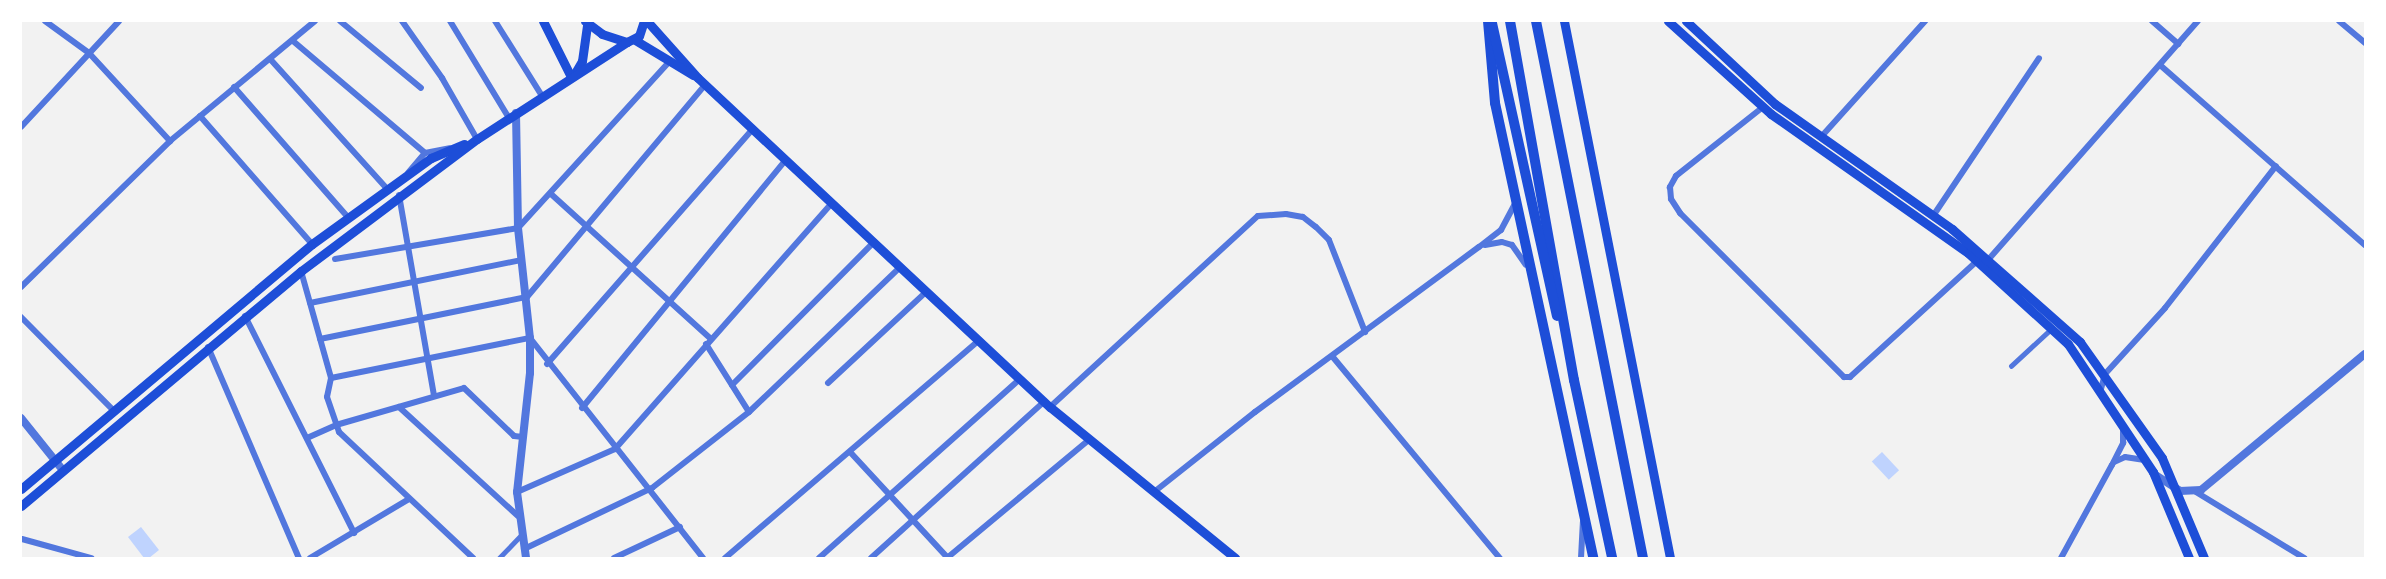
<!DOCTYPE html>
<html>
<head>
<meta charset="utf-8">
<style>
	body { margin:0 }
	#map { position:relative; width:2386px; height:579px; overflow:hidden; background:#f2f2f2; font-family:Cabin,sans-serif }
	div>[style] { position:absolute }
	.water>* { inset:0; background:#bfd3fe; transform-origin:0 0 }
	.pedestrian>* { height:4.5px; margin:-2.25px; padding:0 2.25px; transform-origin:2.25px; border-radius:2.25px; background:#5277de }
	.minor>* { height:6px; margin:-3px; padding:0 3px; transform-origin:3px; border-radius:3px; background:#5277de }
	.tertiary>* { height:8px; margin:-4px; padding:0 4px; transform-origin:4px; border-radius:4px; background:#5277de }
	.secondary>* { height:9px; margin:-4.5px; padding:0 4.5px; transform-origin:4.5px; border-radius:4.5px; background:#1d4ed8 }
	.trunk>* { height:10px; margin:-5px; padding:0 5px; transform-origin:5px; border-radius:5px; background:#1d4ed8 }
	span { translate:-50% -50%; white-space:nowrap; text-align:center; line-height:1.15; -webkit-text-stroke:4.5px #fff; paint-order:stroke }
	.frame { position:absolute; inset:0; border:22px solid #fff; pointer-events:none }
</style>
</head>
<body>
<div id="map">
	<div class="water">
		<div style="left:1882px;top:452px;width:25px;height:14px;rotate:47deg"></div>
		<div style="clip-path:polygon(141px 527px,159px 550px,149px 558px,144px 558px,128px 537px)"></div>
	</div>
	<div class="pedestrian">
		<div style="left:2011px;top:366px;width:56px;rotate:-42.8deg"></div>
		<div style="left:499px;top:558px;width:32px;rotate:-46deg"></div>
	</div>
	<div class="minor">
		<div style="left:45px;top:21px;width:54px;rotate:36deg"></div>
		<div style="left:89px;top:53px;width:120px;rotate:47.4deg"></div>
		<div style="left:340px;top:21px;width:105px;rotate:39.6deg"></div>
		<div style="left:402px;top:21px;width:70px;rotate:54.9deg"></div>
		<div style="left:442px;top:78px;width:70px;rotate:60.2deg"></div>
		<div style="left:450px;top:21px;width:114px;rotate:58.7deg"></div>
		<div style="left:495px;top:21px;width:89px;rotate:57.9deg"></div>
		<div style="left:2152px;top:21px;width:35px;rotate:41deg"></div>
		<div style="left:2339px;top:21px;width:34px;rotate:40deg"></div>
		<div style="left:293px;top:41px;width:173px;rotate:40.3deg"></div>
		<div style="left:271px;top:60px;width:173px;rotate:48deg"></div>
		<div style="left:2160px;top:65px;width:273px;rotate:41.3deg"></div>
		<div style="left:234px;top:87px;width:173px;rotate:48.8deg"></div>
		<div style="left:1763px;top:107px;width:111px;rotate:141.6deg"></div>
		<div style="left:1676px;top:176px;width:13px;rotate:119deg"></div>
		<div style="left:1670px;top:187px;width:12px;rotate:85deg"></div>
		<div style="left:1671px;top:199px;width:17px;rotate:57deg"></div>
		<div style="left:1680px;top:213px;width:232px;rotate:45deg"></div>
		<div style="left:1844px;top:377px;width:6px"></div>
		<div style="left:1850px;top:377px;width:172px;rotate:-42.4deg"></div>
		<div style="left:200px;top:116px;width:170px;rotate:48.8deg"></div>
		<div style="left:21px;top:127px;width:144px;rotate:-47.2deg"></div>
		<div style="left:1821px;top:137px;width:156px;rotate:-48.1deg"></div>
		<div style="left:408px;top:173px;width:26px;rotate:-50deg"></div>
		<div style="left:425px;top:153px;width:25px;rotate:-11deg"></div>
		<div style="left:551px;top:194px;width:216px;rotate:42.2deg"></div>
		<div style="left:399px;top:195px;width:204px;rotate:80.1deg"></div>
		<div style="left:1933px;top:216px;width:190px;rotate:-56.1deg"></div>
		<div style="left:1485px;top:245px;width:17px;rotate:-10deg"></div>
		<div style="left:1502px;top:242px;width:10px;rotate:17deg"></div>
		<div style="left:1512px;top:245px;width:24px;rotate:55deg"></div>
		<div style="left:335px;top:259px;width:186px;rotate:-9.6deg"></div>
		<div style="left:518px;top:228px;width:223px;rotate:-47.7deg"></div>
		<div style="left:1988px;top:260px;width:318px;rotate:-48.7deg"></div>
		<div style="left:301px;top:271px;width:111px;rotate:74.3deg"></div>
		<div style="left:331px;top:378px;width:19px;rotate:102deg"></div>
		<div style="left:327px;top:397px;width:37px;rotate:71deg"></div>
		<div style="left:339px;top:432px;width:184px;rotate:43.2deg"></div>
		<div style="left:21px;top:287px;width:209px;rotate:-44.4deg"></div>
		<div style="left:170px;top:141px;width:188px;rotate:-39.6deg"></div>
		<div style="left:310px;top:303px;width:215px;rotate:-11.5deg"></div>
		<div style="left:245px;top:316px;width:243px;rotate:63.3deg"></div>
		<div style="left:21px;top:317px;width:131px;rotate:45.3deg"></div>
		<div style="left:320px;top:339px;width:211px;rotate:-11.5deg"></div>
		<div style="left:527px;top:297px;width:277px;rotate:-50deg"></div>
		<div style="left:706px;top:344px;width:80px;rotate:57.7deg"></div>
		<div style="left:208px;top:347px;width:230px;rotate:66.7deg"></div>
		<div style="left:1332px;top:356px;width:263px;rotate:50.3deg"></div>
		<div style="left:547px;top:364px;width:313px;rotate:-48.8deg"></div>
		<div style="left:331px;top:378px;width:203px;rotate:-11.4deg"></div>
		<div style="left:530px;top:338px;width:280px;rotate:51.8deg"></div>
		<div style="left:828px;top:383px;width:135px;rotate:-42.9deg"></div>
		<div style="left:732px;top:385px;width:202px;rotate:-45.2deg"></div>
		<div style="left:2101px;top:389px;width:16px;rotate:-75deg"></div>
		<div style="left:2105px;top:374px;width:89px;rotate:-47.7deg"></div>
		<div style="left:2165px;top:308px;width:180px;rotate:-52deg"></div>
		<div style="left:399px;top:407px;width:161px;rotate:42.5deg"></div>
		<div style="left:1050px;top:407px;width:282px;rotate:-42.6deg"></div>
		<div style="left:1258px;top:216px;width:28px;rotate:-4deg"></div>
		<div style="left:1286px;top:214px;width:17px;rotate:10deg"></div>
		<div style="left:1303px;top:217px;width:16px;rotate:38deg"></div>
		<div style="left:1316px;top:227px;width:18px;rotate:45deg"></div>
		<div style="left:1329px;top:240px;width:99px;rotate:68.6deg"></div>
		<div style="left:582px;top:408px;width:321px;rotate:-50.6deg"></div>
		<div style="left:307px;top:438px;width:32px;rotate:-24deg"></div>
		<div style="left:336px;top:425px;width:133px;rotate:-16.1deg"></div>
		<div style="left:464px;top:388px;width:69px;rotate:43.8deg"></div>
		<div style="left:514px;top:436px;width:9px;rotate:6deg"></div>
		<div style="left:851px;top:453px;width:142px;rotate:47.3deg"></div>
		<div style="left:2114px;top:462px;width:12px;rotate:-24deg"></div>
		<div style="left:2125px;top:457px;width:18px;rotate:9deg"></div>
		<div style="left:517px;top:492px;width:107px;rotate:-23.7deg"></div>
		<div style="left:615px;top:449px;width:328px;rotate:-48.6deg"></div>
		<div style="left:1154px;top:492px;width:129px;rotate:-38.4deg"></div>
		<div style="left:1255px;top:412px;width:278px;rotate:-36.4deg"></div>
		<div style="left:1479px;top:247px;width:28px;rotate:-38deg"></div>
		<div style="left:1501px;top:230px;width:30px;rotate:-62deg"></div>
		<div style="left:2196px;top:492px;width:127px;rotate:31.4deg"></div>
		<div style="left:22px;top:539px;width:72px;rotate:15.4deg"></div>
		<div style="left:524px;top:549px;width:142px;rotate:-25.5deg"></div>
		<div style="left:652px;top:488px;width:123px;rotate:-38.1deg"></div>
		<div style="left:749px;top:412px;width:209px;rotate:-43.8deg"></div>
		<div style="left:310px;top:558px;width:115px;rotate:-30.8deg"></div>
		<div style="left:614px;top:558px;width:73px;rotate:-25.2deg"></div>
		<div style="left:725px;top:558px;width:335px;rotate:-40.6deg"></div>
		<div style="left:819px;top:558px;width:269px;rotate:-41.7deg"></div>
		<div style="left:871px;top:558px;width:234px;rotate:-42.1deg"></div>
		<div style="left:947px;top:558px;width:186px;rotate:-39.8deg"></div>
		<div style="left:1581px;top:558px;width:36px;rotate:-87deg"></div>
		<div style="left:2061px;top:558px;width:106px;rotate:-61.3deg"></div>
		<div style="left:2112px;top:465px;width:25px;rotate:-63deg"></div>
		<div style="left:2123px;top:443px;width:13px;rotate:-90deg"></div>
	</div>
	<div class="tertiary">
		<div style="left:516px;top:113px;width:115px;rotate:89deg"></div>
		<div style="left:518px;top:228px;width:111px;rotate:83.8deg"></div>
		<div style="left:530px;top:338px;width:35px;rotate:90deg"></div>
		<div style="left:530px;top:373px;width:120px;rotate:96.2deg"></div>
		<div style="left:517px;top:492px;width:67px;rotate:82.2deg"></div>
		<div style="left:21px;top:418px;width:65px;rotate:51.2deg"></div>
		<div style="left:2154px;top:474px;width:31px;rotate:33deg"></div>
		<div style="left:2180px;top:491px;width:21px;rotate:-3deg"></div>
		<div style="left:2201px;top:490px;width:213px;rotate:-39.7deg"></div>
	</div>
	<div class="secondary">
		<div style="left:543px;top:21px;width:63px;rotate:63.4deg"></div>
		<div style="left:585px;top:21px;width:21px;rotate:37deg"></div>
		<div style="left:602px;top:34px;width:26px;rotate:18deg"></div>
		<div style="left:627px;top:42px;width:13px;rotate:-27deg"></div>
		<div style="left:639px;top:36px;width:16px;rotate:-72deg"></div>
		<div style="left:647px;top:21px;width:76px;rotate:48.2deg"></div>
		<div style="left:698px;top:78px;width:482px;rotate:43.1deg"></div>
		<div style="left:1050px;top:407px;width:239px;rotate:39.2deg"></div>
		<div style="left:1564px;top:21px;width:547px;rotate:78.83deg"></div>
		<div style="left:1668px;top:21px;width:139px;rotate:42.1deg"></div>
		<div style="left:1771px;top:114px;width:241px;rotate:35.2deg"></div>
		<div style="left:1968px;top:253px;width:135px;rotate:42.3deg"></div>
		<div style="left:2068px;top:344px;width:154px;rotate:56.4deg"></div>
		<div style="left:2153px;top:472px;width:93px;rotate:67.3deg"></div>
		<div style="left:1686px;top:21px;width:122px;rotate:43deg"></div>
		<div style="left:1775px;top:104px;width:217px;rotate:35.2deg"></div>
		<div style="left:1952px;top:229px;width:171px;rotate:41.4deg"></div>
		<div style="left:2080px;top:342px;width:142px;rotate:54.7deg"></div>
		<div style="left:2162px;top:458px;width:108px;rotate:67.2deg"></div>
		<div style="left:635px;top:40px;width:68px;rotate:31.1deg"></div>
		<div style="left:575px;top:73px;width:14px;rotate:-60deg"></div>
		<div style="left:582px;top:61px;width:37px;rotate:-82deg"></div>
		<div style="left:21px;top:489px;width:380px;rotate:-40.1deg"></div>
		<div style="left:312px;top:244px;width:147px;rotate:-35.9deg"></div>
		<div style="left:431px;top:158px;width:36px;rotate:-23deg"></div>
		<div style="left:21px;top:506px;width:366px;rotate:-40deg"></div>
		<div style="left:301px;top:271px;width:220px;rotate:-36.9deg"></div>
		<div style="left:477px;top:139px;width:179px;rotate:-32.9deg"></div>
	</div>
	<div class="trunk">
		<div style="left:1488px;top:21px;width:82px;rotate:85.1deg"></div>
		<div style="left:1495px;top:103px;width:465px;rotate:77.8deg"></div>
		<div style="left:1510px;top:21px;width:365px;rotate:79.9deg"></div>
		<div style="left:1574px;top:380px;width:182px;rotate:77.9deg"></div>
		<div style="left:1536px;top:21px;width:548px;rotate:78.73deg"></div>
		<div style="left:1492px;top:23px;width:300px;rotate:77.5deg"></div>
	</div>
	<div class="frame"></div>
</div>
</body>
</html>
